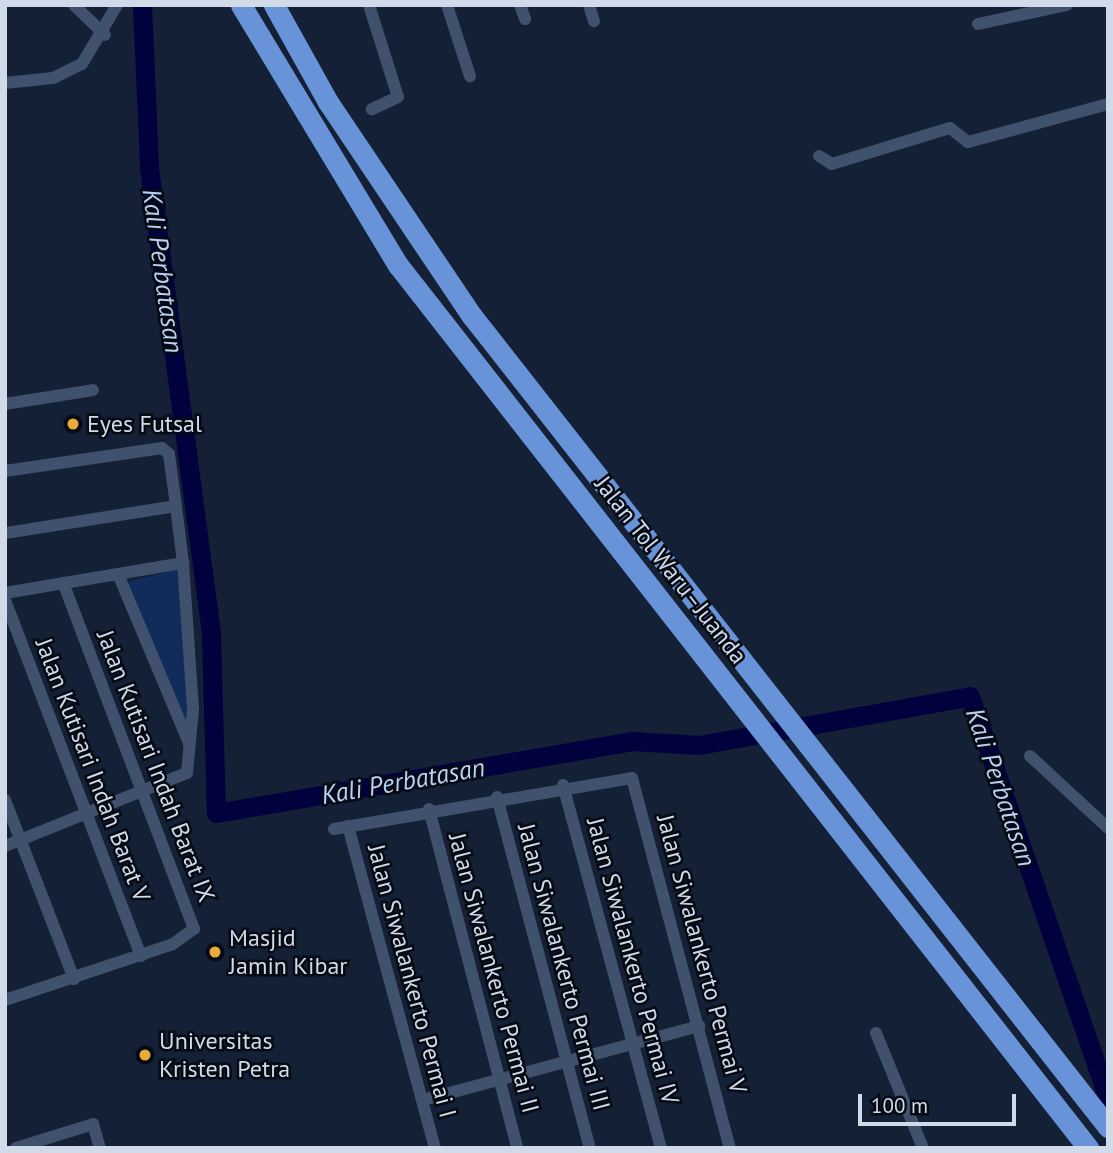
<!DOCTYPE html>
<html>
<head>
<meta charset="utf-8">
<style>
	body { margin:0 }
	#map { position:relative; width:1113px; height:1153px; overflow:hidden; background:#132035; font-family:"PT Sans",sans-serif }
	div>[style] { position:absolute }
	.green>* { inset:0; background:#102c5b }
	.river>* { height:19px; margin:-9.5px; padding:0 9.5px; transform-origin:9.5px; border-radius:9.5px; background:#00013d }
	.street>* { height:12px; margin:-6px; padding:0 6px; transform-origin:6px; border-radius:6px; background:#40516d }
	.highway>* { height:21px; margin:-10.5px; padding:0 10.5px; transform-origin:10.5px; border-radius:10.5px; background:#6993d8 }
	.dots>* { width:19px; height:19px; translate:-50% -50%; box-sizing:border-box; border:4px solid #050a13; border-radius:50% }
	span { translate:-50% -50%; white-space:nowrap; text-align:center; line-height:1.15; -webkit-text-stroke:5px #050a13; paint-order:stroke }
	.poi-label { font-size:24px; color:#d1dae9 }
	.left { translate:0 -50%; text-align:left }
	.street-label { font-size:24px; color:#d1dae9 }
	.water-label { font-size:26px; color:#bad1f6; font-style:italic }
	.frame { position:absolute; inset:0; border:7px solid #d1dae9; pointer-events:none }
	.scale { position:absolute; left:858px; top:1094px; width:158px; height:32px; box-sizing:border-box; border:4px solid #d1dae9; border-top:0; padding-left:9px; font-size:21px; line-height:24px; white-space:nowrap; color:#d1dae9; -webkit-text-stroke:5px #050a13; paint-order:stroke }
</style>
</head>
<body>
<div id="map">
	<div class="green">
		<div style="clip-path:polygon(178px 569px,188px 726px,123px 583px)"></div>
	</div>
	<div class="river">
		<div style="left:142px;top:5px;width:163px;rotate:87.5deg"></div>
		<div style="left:149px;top:168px;width:471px;rotate:82.4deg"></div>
		<div style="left:211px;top:635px;width:178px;rotate:88.4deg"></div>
		<div style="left:216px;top:813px;width:422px;rotate:-9.8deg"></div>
		<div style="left:632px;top:741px;width:67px;rotate:3.4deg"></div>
		<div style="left:699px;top:745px;width:275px;rotate:-10.2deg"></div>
		<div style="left:970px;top:696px;width:426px;rotate:71.1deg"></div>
	</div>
	<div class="street">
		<div style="left:74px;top:5px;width:43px;rotate:44.1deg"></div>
		<div style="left:369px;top:5px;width:96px;rotate:72.5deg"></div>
		<div style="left:398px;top:97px;width:29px;rotate:155deg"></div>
		<div style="left:447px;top:5px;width:75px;rotate:72.1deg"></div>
		<div style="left:520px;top:5px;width:15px;rotate:70deg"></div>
		<div style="left:589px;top:5px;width:17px;rotate:73deg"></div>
		<div style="left:978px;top:24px;width:91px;rotate:-12.1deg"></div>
		<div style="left:5px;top:83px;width:48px;rotate:-5.9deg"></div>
		<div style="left:53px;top:78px;width:32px;rotate:-26deg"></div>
		<div style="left:82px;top:64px;width:69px;rotate:-59.3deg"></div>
		<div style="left:819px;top:156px;width:15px;rotate:32deg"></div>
		<div style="left:832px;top:164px;width:123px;rotate:-17deg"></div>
		<div style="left:950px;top:128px;width:23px;rotate:38deg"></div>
		<div style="left:968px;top:142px;width:145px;rotate:-15.2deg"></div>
		<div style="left:5px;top:404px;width:89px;rotate:-9deg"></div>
		<div style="left:5px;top:471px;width:159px;rotate:-8.3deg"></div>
		<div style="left:162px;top:448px;width:9px;rotate:41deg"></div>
		<div style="left:169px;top:454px;width:52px;rotate:82.3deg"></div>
		<div style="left:176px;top:506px;width:173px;rotate:171deg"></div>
		<div style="left:118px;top:574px;width:183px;rotate:67.2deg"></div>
		<div style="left:5px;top:593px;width:181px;rotate:-9.6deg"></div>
		<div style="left:183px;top:563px;width:57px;rotate:-97deg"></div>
		<div style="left:5px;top:600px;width:381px;rotate:69.1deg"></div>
		<div style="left:1030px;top:756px;width:106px;rotate:42.7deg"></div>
		<div style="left:563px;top:785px;width:376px;rotate:74.9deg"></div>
		<div style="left:497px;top:797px;width:363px;rotate:75.2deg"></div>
		<div style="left:5px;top:800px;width:192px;rotate:68.9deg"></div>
		<div style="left:429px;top:809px;width:350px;rotate:75.4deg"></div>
		<div style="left:348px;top:826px;width:334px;rotate:74.9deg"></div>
		<div style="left:334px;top:829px;width:302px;rotate:-9.7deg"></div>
		<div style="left:632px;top:778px;width:383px;rotate:75.2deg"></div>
		<div style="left:5px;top:846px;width:196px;rotate:-21.9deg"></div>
		<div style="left:187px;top:773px;width:64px;rotate:-84.6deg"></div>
		<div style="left:193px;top:709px;width:146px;rotate:-93.9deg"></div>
		<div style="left:5px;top:1000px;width:177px;rotate:-18.4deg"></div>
		<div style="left:173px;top:944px;width:26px;rotate:-36deg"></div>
		<div style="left:194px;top:929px;width:370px;rotate:-110.7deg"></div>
		<div style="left:876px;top:1033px;width:124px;rotate:67.8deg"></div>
		<div style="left:423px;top:1100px;width:286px;rotate:-15deg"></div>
		<div style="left:16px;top:1148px;width:81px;rotate:-17.3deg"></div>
		<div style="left:93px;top:1124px;width:25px;rotate:74deg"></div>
	</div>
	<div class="highway">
		<div style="left:241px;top:5px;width:304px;rotate:58.9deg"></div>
		<div style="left:398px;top:265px;width:1121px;rotate:51.99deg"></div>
		<div style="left:274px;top:5px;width:111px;rotate:60.9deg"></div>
		<div style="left:328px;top:102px;width:258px;rotate:56.1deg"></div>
		<div style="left:472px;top:316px;width:1031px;rotate:51.9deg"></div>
	</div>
	<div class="dots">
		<div style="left:73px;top:424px;background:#e7ac37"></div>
		<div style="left:215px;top:952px;background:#e7ac37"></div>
		<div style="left:145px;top:1055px;background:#e7ac37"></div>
	</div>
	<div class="poi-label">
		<span class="left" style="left:87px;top:424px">Eyes Futsal</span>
		<span class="left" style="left:229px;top:952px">Masjid<br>Jamin Kibar</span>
		<span class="left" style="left:159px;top:1055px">Universitas<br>Kristen Petra</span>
	</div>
	<div class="street-label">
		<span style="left:671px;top:570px;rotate:52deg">Jalan Tol Waru–Juanda</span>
		<span style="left:156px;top:766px;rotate:69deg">Jalan Kutisari Indah Barat IX</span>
		<span style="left:93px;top:770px;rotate:69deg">Jalan Kutisari Indah Barat V</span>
		<span style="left:702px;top:954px;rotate:75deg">Jalan Siwalankerto Permai V</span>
		<span style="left:633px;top:961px;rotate:75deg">Jalan Siwalankerto Permai IV</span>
		<span style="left:564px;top:967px;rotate:75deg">Jalan Siwalankerto Permai III</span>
		<span style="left:494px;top:973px;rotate:75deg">Jalan Siwalankerto Permai II</span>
		<span style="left:412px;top:981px;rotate:75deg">Jalan Siwalankerto Permai I</span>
	</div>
	<div class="water-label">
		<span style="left:163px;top:271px;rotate:82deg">Kali Perbatasan</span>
		<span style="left:403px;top:781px;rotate:-10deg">Kali Perbatasan</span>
		<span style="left:1001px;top:787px;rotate:71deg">Kali Perbatasan</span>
	</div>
	<div class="frame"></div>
	<div class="scale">100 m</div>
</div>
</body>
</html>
